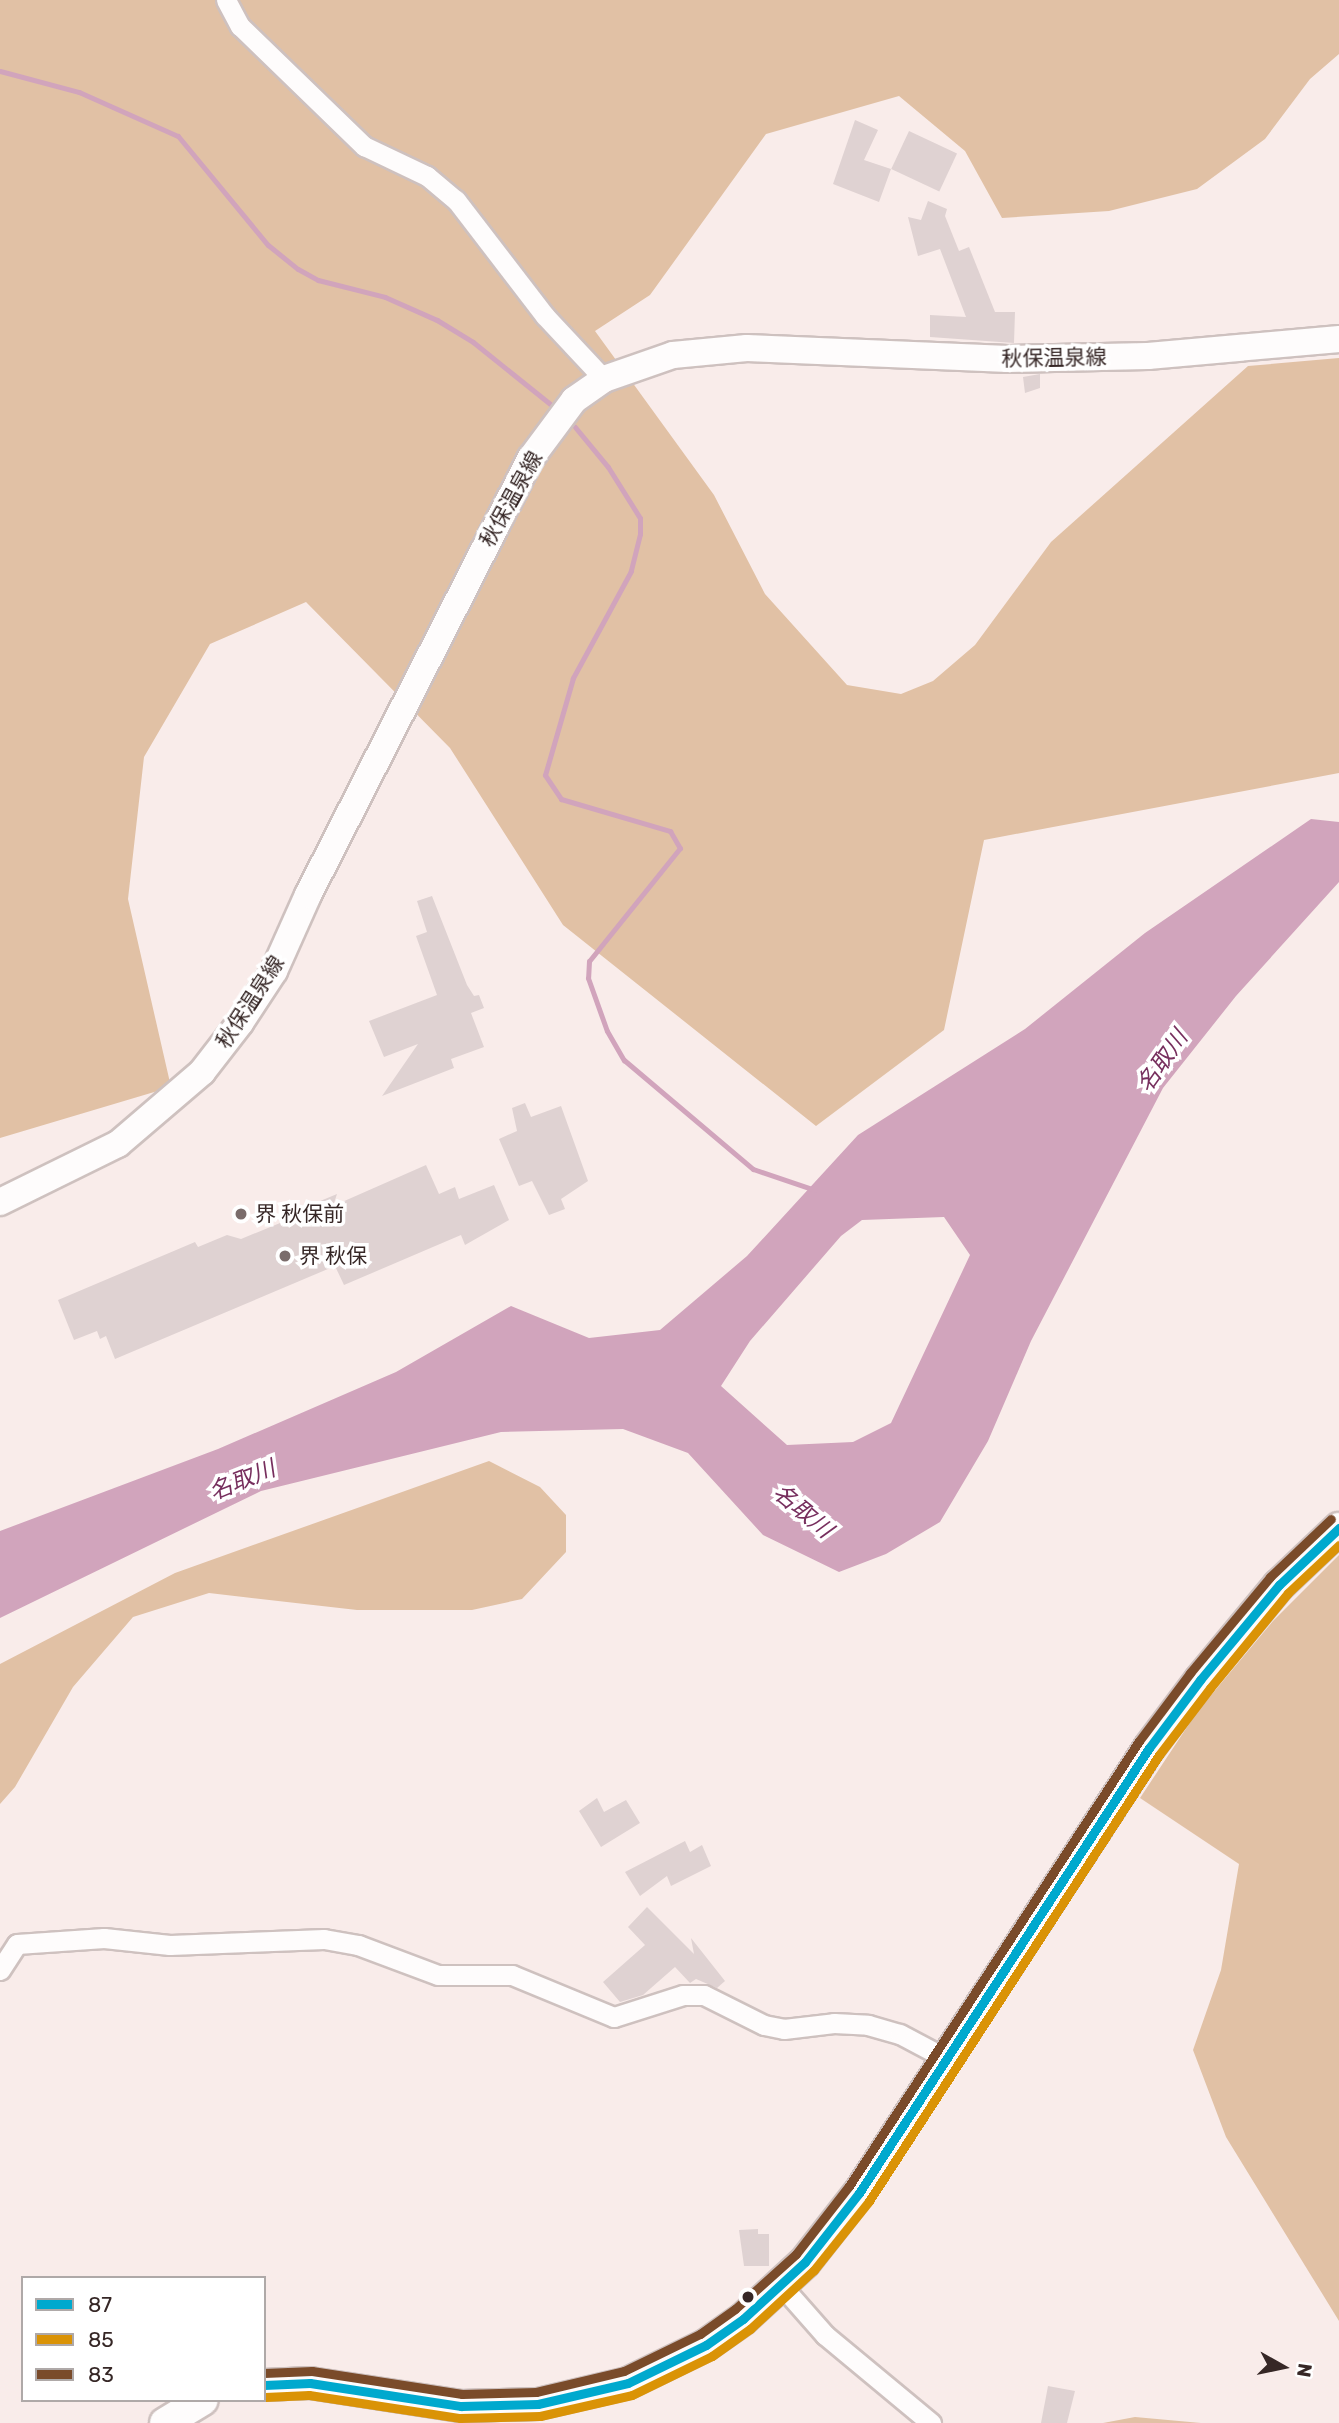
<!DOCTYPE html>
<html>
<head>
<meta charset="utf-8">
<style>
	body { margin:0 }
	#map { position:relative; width:1339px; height:2423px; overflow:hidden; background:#f9ecea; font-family:Rubik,"Noto Sans JP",sans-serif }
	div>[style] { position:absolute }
	.forest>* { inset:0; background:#e1c1a5 }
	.water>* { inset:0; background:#d1a4bc }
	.stream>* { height:5px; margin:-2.5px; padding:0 2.5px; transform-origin:2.5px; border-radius:2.5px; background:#d1a4bc }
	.building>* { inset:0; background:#dfd2d2; transform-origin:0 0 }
	.roads { filter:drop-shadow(2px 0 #cec1bf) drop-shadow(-2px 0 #cec1bf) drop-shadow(0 2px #cec1bf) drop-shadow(0 -2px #cec1bf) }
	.street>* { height:19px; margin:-9.5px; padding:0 9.5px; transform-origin:9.5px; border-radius:9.5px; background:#fefcfc }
	.secondary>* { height:26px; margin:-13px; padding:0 13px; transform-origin:13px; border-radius:13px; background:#fefcfc }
	.primary>* { height:30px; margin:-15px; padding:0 15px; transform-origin:15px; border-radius:15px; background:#fefcfc }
	.bus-1>* { height:9px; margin:-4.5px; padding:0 4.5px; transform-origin:4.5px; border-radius:4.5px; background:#00a9ce }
	.bus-2>* { height:9px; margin:-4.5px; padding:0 4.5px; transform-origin:4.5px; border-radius:4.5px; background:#da9306 }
	.bus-3>* { height:9px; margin:-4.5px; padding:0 4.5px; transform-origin:4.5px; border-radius:4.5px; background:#7a4b2a }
	.dots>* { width:19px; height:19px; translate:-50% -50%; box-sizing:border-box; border:4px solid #fff; border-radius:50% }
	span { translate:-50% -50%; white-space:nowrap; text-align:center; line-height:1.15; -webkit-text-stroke:7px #fff; paint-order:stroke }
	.street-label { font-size:21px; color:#362726 }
	.poi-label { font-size:21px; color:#362726 }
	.left { translate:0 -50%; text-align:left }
	.water-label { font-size:23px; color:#772f5e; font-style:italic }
	.legend { position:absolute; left:21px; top:2276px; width:245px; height:126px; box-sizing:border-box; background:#fff; border:2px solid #afa9a8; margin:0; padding:9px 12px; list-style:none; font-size:21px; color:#362726 }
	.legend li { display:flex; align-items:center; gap:14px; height:35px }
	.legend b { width:35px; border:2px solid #afa9a8 }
	.north { position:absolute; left:1248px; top:2332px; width:70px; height:70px; -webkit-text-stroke:5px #fff; paint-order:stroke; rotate:99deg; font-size:19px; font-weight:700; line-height:28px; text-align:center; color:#362726 }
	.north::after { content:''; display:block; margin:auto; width:24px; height:32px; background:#362726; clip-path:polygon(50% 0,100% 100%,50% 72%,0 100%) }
</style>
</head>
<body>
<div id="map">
	<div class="forest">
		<div style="clip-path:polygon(0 0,1339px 0,1339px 54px,1310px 79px,1265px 139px,1197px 189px,1109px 211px,1002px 218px,965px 151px,899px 96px,766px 134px,650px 295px,595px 331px,714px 495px,765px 594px,847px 685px,901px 694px,933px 681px,975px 645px,1051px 542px,1248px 366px,1339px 358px,1339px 773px,984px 840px,944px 1030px,816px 1126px,563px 925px,450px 748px,306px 602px,210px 644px,144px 757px,128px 899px,171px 1087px,0 1138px)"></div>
		<div style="clip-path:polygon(489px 1461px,540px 1487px,566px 1515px,566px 1552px,522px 1599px,472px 1610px,357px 1610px,209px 1593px,133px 1617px,73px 1687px,15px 1787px,0 1804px,0 1664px,175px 1573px)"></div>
		<div style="clip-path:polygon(1339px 1555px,1339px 2321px,1226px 2137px,1193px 2050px,1221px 1970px,1239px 1864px,1140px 1798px,1197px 1712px,1273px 1621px)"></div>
		<div style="clip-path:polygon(1135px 2417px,1201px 2423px,1203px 2423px,1103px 2423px)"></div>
	</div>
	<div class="water">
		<div style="clip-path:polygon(evenodd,1311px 819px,1339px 822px,1339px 882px,1236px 996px,1163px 1088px,1031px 1341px,988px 1441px,940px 1522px,886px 1554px,839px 1572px,763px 1535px,688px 1453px,623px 1429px,501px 1432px,261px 1491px,0 1618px,0 1531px,218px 1449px,396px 1372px,511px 1306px,589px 1338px,660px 1330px,747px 1256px,858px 1135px,1025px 1029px,1145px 933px,1311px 819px,944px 1217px,970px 1255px,891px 1423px,853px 1442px,787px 1445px,721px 1386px,750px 1341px,841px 1236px,862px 1220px,944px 1217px)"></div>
	</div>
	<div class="stream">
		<div style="left:0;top:71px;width:82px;rotate:14.9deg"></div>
		<div style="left:79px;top:92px;width:108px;rotate:24deg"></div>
		<div style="left:178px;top:136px;width:141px;rotate:50.5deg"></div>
		<div style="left:268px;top:245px;width:38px;rotate:39deg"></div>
		<div style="left:298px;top:269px;width:23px;rotate:29deg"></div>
		<div style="left:318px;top:280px;width:69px;rotate:14.2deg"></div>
		<div style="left:385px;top:297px;width:57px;rotate:23.9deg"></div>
		<div style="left:437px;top:320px;width:42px;rotate:31.4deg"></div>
		<div style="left:473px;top:342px;width:99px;rotate:38.8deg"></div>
		<div style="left:575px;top:427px;width:52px;rotate:50.5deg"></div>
		<div style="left:608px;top:467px;width:60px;rotate:57.9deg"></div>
		<div style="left:640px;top:518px;width:16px;rotate:90deg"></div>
		<div style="left:640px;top:534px;width:38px;rotate:104deg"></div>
		<div style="left:631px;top:571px;width:122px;rotate:118.5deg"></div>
		<div style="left:573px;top:678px;width:101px;rotate:106.1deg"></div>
		<div style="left:545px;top:775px;width:29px;rotate:56deg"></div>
		<div style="left:561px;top:799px;width:114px;rotate:16.4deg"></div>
		<div style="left:670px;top:831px;width:20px;rotate:60deg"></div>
		<div style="left:680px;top:848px;width:145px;rotate:128.8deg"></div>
		<div style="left:589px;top:961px;width:17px;rotate:93deg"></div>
		<div style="left:588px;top:978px;width:56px;rotate:70.3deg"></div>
		<div style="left:607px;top:1031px;width:34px;rotate:60deg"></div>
		<div style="left:624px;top:1060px;width:169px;rotate:40.2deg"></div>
		<div style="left:753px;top:1169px;width:65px;rotate:18.7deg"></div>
	</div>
	<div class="building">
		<div style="clip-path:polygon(855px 120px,878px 130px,864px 160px,891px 169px,879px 202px,833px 184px)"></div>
		<div style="left:909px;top:131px;width:53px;height:42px;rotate:25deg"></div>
		<div style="clip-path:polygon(928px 201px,947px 209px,945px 216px,959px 251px,969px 247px,995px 312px,1015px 312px,1014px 343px,930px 337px,930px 315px,966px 317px,940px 249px,918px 256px,908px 217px,921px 220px)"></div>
		<div style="clip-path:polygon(1040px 374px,1040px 388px,1025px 393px,1023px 377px)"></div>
		<div style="clip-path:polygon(432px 896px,467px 985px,474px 996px,479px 995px,484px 1008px,471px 1013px,484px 1047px,451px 1059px,454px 1068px,382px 1096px,418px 1044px,384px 1057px,369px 1021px,437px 995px,416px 936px,427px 932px,417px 901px)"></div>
		<div style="clip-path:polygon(525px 1103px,531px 1117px,561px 1106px,588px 1181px,561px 1199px,565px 1209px,549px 1215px,532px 1181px,519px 1186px,499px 1139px,517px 1131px,512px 1108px)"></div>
		<div style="clip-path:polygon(426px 1165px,439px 1194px,455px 1187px,459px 1199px,494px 1185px,509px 1220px,465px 1245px,461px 1235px,344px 1285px,335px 1266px,115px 1359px,106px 1336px,100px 1339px,97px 1331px,74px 1340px,58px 1300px,195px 1242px,198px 1247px,227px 1235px,241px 1239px,314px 1209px,313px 1204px,337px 1194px,333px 1206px)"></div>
		<div style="clip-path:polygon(597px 1798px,604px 1812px,626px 1800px,640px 1823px,601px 1847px,579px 1811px)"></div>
		<div style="clip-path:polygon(685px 1841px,690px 1852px,702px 1845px,711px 1866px,671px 1886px,667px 1876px,640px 1896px,625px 1872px)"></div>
		<div style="clip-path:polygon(647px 1907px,694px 1954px,691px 1938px,725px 1981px,717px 1988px,696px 1979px,690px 1983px,675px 1967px,643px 1995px,620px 2002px,603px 1982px,645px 1945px,628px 1927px)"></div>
		<div style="clip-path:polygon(758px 2229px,758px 2234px,769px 2234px,769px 2266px,744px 2266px,739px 2230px)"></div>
		<div style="clip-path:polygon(1048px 2386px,1075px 2391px,1067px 2423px,1041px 2423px)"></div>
	</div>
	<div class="roads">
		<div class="street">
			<div style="left:226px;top:0;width:30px;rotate:62deg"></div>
			<div style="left:240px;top:26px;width:173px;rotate:44.1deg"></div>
			<div style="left:364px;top:146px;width:70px;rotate:25.5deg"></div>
			<div style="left:427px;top:176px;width:38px;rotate:40deg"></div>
			<div style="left:456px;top:200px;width:146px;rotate:52.5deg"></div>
			<div style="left:545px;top:316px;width:86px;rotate:46.9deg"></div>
			<div style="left:0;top:1970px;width:31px;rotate:-57deg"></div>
			<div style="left:17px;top:1944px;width:87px;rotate:-3.9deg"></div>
			<div style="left:104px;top:1938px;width:66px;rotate:6.1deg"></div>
			<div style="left:170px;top:1945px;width:154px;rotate:-2.2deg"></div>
			<div style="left:324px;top:1939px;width:35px;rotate:10deg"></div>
			<div style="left:358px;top:1945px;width:85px;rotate:20.6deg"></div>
			<div style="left:438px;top:1975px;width:74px"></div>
			<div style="left:512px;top:1975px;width:110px;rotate:22.4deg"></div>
			<div style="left:614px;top:2017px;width:72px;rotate:-17.7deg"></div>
			<div style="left:683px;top:1995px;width:21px"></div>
			<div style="left:704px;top:1995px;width:67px;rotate:26.6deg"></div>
			<div style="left:764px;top:2025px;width:20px;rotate:11deg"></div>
			<div style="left:784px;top:2029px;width:50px;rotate:-6.8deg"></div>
			<div style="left:834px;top:2023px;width:34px;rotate:3deg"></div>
			<div style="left:868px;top:2025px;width:33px;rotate:16deg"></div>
			<div style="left:900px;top:2034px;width:53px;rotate:28deg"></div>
			<div style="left:781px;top:2285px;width:67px;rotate:48.7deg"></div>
			<div style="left:825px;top:2335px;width:138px;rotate:39.7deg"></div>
		</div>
		<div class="secondary">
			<div style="left:0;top:1202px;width:131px;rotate:-26.2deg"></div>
			<div style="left:118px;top:1144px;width:111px;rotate:-40.6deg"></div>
			<div style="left:202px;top:1072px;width:62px;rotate:-52.2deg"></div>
			<div style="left:240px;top:1023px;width:62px;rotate:-56.8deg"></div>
			<div style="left:274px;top:971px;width:83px;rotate:-65.9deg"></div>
			<div style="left:308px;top:895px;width:491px;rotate:-63deg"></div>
			<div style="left:531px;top:458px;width:72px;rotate:-53.4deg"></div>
			<div style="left:574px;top:400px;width:37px;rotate:-35deg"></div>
			<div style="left:604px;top:379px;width:73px;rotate:-19.2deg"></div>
			<div style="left:673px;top:355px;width:74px;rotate:-5.4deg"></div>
			<div style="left:747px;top:348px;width:261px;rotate:2.4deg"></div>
			<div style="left:1008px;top:359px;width:140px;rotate:-1.2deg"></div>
			<div style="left:1148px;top:356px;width:192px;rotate:-5.1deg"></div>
		</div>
		<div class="primary">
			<div style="left:264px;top:2385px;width:46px;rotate:-2.5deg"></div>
			<div style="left:310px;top:2383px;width:153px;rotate:8.7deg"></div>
			<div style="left:461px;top:2406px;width:77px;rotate:-1.5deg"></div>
			<div style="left:538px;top:2404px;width:92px;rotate:-13.1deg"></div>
			<div style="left:628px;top:2383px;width:87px;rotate:-26deg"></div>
			<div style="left:706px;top:2345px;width:45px;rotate:-35.1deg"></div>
			<div style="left:743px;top:2319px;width:84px;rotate:-42.6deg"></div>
			<div style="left:805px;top:2262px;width:88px;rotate:-52deg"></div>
			<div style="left:859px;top:2193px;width:531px;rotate:-56.91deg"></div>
			<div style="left:1149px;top:1748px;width:85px;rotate:-53.1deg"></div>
			<div style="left:1200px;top:1680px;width:124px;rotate:-50.3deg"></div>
			<div style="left:1279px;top:1585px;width:83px;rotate:-43.5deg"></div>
			<div style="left:165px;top:2423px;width:44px;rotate:-31.2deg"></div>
		</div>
	</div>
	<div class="bus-1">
		<div style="left:264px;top:2385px;width:46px;rotate:-2.5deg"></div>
		<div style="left:310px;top:2383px;width:153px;rotate:8.7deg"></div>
		<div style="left:461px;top:2406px;width:77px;rotate:-1.5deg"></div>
		<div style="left:538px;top:2404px;width:92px;rotate:-13.1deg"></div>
		<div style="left:628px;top:2383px;width:87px;rotate:-26deg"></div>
		<div style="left:706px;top:2345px;width:45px;rotate:-35.1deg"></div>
		<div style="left:743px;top:2319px;width:84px;rotate:-42.6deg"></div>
		<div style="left:805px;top:2262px;width:88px;rotate:-52deg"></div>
		<div style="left:859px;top:2193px;width:531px;rotate:-56.91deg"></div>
		<div style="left:1149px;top:1748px;width:85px;rotate:-53.1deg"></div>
		<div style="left:1200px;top:1680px;width:124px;rotate:-50.3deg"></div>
		<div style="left:1279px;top:1585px;width:83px;rotate:-43.5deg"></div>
	</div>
	<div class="bus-2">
		<div style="left:265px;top:2397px;width:44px;rotate:-2.6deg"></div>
		<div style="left:309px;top:2395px;width:153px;rotate:8.7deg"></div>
		<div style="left:460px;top:2418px;width:80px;rotate:-1.4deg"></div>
		<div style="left:540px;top:2416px;width:94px;rotate:-12.9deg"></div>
		<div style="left:632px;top:2395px;width:89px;rotate:-26deg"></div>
		<div style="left:712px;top:2356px;width:47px;rotate:-35.4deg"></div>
		<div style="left:750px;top:2329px;width:87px;rotate:-42.7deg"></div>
		<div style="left:814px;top:2270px;width:88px;rotate:-51.4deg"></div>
		<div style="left:869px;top:2201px;width:532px;rotate:-56.97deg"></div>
		<div style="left:1159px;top:1755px;width:84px;rotate:-52.7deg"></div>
		<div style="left:1210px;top:1688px;width:123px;rotate:-50.6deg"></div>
		<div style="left:1288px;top:1593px;width:70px;rotate:-43.3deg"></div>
	</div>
	<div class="bus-3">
		<div style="left:264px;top:2373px;width:48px;rotate:-2.4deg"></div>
		<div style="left:312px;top:2371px;width:152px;rotate:8.7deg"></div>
		<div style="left:462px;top:2394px;width:74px;rotate:-1.5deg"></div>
		<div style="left:536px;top:2392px;width:90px;rotate:-13.4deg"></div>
		<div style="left:624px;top:2371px;width:85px;rotate:-26deg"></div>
		<div style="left:700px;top:2334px;width:43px;rotate:-35.5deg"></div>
		<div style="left:735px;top:2309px;width:82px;rotate:-42deg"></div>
		<div style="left:796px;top:2254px;width:86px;rotate:-52.1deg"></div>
		<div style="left:849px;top:2186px;width:531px;rotate:-56.91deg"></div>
		<div style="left:1139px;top:1741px;width:85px;rotate:-53.1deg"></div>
		<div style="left:1190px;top:1673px;width:125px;rotate:-50.2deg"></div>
		<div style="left:1270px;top:1577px;width:84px;rotate:-43.6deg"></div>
	</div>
	<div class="dots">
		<div style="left:241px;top:1214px;background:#7a6c6b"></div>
		<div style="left:285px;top:1256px;background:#7a6c6b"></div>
		<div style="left:748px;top:2297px;background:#362726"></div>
	</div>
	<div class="street-label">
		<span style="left:1054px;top:358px;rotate:-1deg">秋保温泉線</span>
		<span style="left:511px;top:499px;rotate:-61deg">秋保温泉線</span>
		<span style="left:250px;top:1002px;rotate:-57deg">秋保温泉線</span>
	</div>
	<div class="poi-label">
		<span class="left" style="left:255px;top:1214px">界 秋保前</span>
		<span class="left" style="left:299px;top:1256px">界 秋保</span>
	</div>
	<div class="water-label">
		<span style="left:1162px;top:1061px;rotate:-55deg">名取川</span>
		<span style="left:242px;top:1480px;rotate:-22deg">名取川</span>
		<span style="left:803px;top:1511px;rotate:40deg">名取川</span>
	</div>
	<ul class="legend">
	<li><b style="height:9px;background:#00a9ce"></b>87</li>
	<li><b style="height:9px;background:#da9306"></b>85</li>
	<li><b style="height:9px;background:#7a4b2a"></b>83</li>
	</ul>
	<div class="north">N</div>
</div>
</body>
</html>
